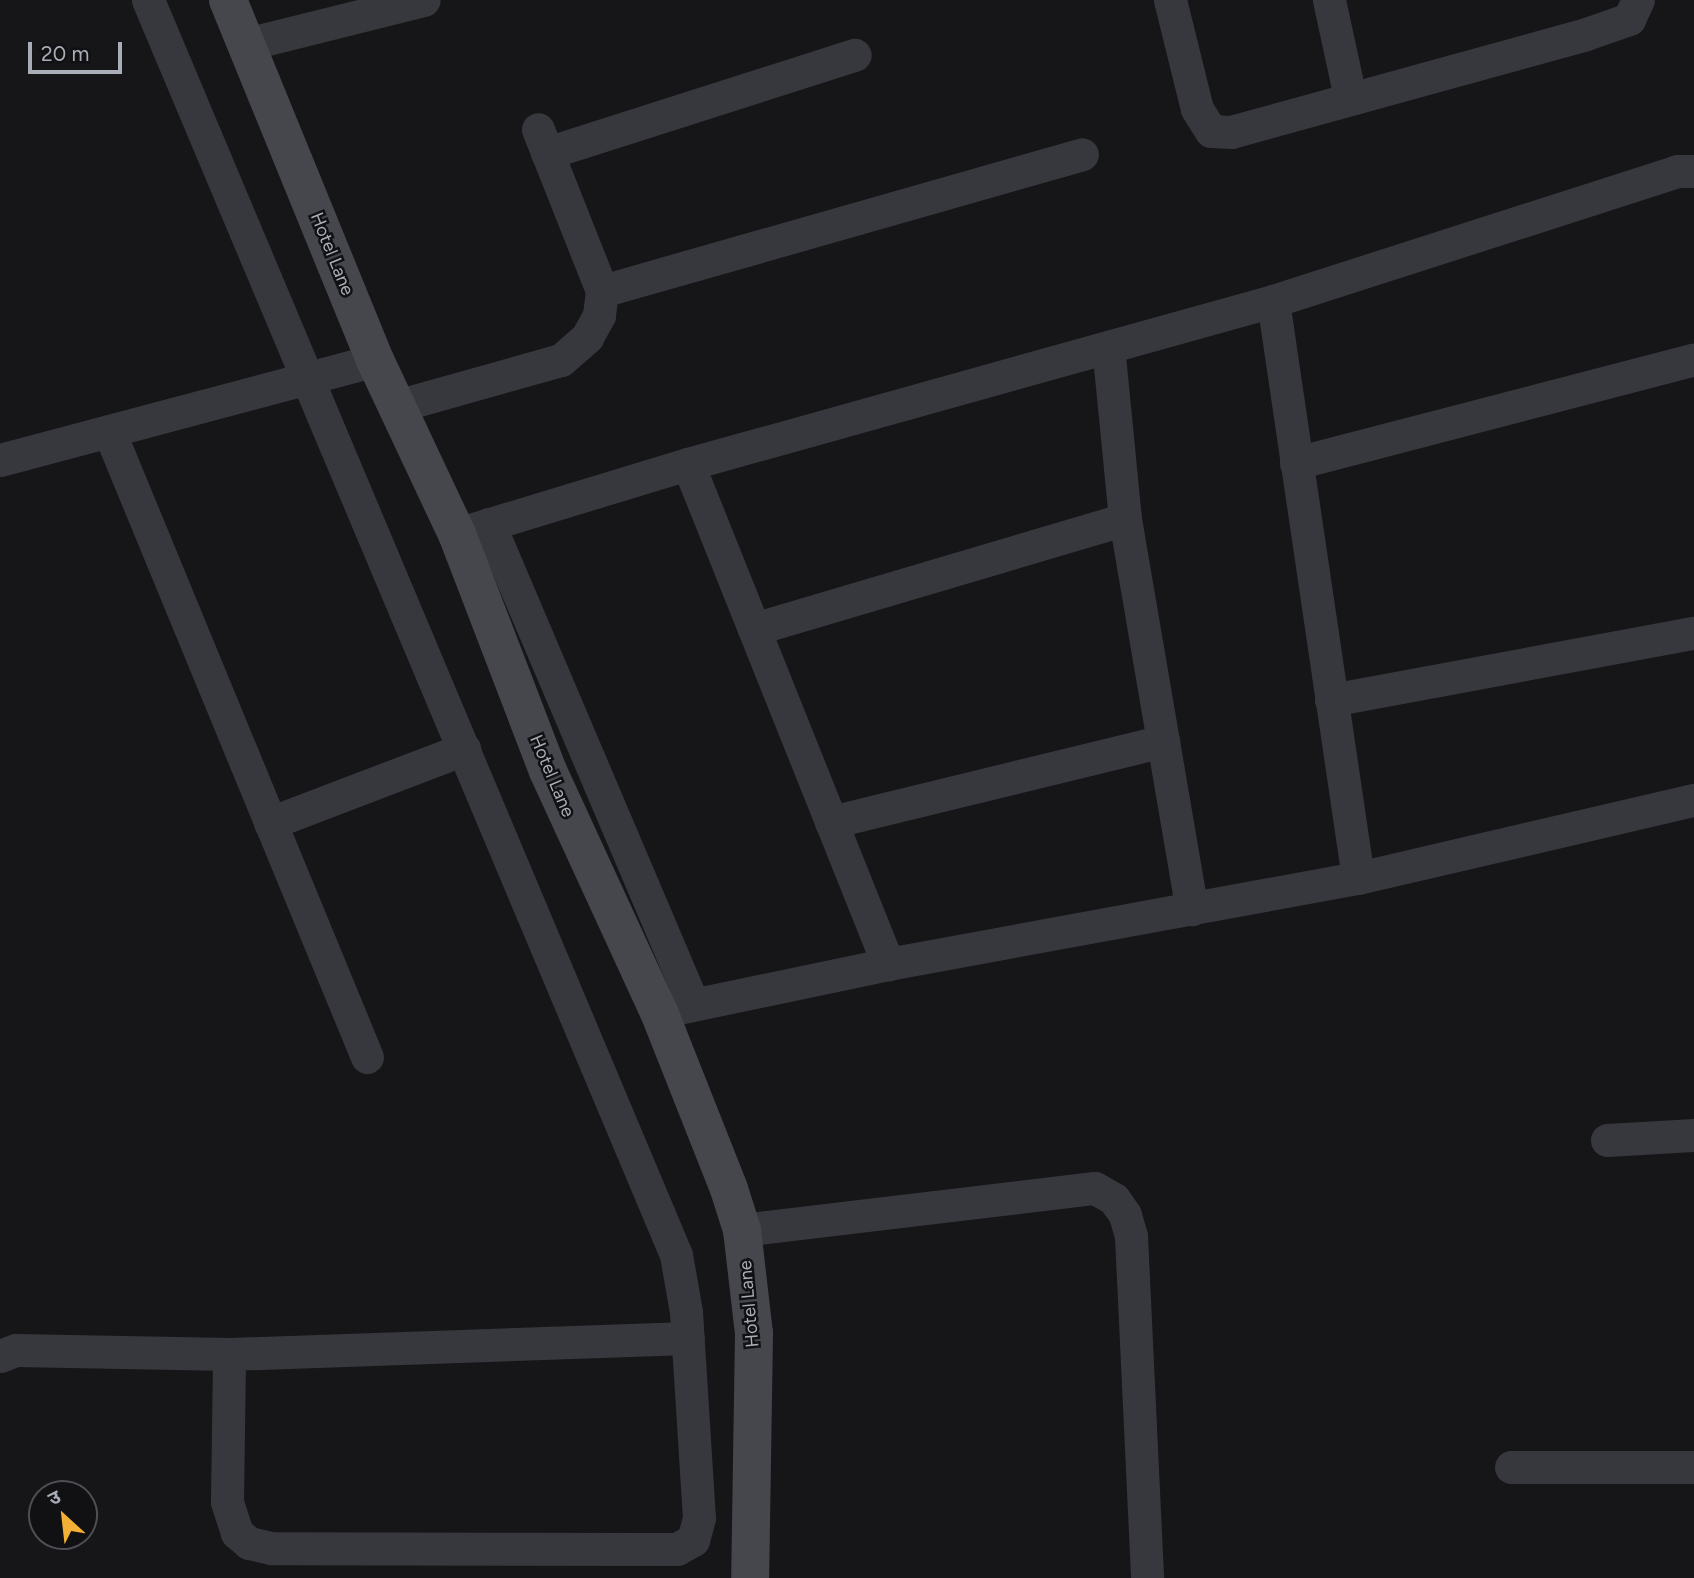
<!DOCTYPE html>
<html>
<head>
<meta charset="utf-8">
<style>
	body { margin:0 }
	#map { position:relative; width:1694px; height:1578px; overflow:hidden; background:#161618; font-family:Figtree,"Noto Sans Devanagari",sans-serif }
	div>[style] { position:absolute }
	.street>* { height:33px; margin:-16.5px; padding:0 16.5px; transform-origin:16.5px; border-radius:16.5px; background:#37383d }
	.secondary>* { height:38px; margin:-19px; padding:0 19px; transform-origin:19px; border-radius:19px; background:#45474d }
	span { translate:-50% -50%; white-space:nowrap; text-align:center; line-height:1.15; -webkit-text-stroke:5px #111113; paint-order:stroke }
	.street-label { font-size:18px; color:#a8adb8 }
	.north { position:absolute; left:28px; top:1480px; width:70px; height:70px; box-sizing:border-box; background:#111113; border:2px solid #4d4f55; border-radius:50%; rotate:333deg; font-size:19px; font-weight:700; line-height:28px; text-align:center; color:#a8adb8 }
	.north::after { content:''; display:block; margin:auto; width:24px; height:32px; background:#f2b134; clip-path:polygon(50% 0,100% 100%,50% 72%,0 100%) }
	.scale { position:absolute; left:28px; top:42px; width:94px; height:32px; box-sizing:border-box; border:4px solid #a8adb8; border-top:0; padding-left:9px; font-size:21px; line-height:24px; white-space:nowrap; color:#a8adb8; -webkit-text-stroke:5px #111113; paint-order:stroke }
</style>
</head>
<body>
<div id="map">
	<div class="street">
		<div style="left:148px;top:0;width:1362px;rotate:67.18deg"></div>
		<div style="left:676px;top:1255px;width:58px;rotate:80deg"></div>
		<div style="left:686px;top:1312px;width:206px;rotate:86.4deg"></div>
		<div style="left:699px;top:1518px;width:23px;rotate:105deg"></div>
		<div style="left:693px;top:1540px;width:18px;rotate:151deg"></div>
		<div style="left:677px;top:1549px;width:406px;rotate:-179.9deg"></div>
		<div style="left:271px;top:1548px;width:23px;rotate:-167deg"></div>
		<div style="left:249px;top:1543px;width:16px;rotate:-140deg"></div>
		<div style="left:237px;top:1533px;width:33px;rotate:-108deg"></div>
		<div style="left:227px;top:1502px;width:148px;rotate:-89.2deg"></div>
		<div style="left:1170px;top:0;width:112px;rotate:76.1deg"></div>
		<div style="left:1197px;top:109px;width:26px;rotate:58deg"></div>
		<div style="left:1211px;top:131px;width:20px;rotate:3deg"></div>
		<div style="left:1231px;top:132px;width:368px;rotate:-15.4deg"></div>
		<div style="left:1586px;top:34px;width:46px;rotate:-19.2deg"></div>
		<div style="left:1629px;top:19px;width:21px;rotate:-65deg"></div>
		<div style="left:1329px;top:0;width:99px;rotate:77.8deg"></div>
		<div style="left:247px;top:44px;width:182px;rotate:-14deg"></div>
		<div style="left:547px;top:153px;width:323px;rotate:-17.7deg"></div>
		<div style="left:602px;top:291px;width:499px;rotate:-15.9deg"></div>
		<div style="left:1273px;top:301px;width:583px;rotate:81.62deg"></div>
		<div style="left:397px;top:406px;width:170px;rotate:-15.7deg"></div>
		<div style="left:561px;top:360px;width:35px;rotate:-41deg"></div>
		<div style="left:587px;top:337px;width:25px;rotate:-61deg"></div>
		<div style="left:599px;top:315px;width:24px;rotate:-83deg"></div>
		<div style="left:602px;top:291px;width:174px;rotate:-111.6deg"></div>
		<div style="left:109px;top:431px;width:677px;rotate:67.6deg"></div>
		<div style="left:0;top:460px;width:388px;rotate:-14.9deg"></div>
		<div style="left:1296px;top:463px;width:411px;rotate:-14.6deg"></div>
		<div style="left:688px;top:464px;width:539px;rotate:68.2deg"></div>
		<div style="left:1125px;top:519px;width:396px;rotate:80.3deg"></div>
		<div style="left:489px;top:524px;width:522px;rotate:66.97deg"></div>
		<div style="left:457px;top:534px;width:241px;rotate:-16.9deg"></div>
		<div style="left:688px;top:464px;width:607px;rotate:-15.57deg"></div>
		<div style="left:1273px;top:301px;width:424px;rotate:-17.8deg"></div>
		<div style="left:1677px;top:171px;width:17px"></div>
		<div style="left:754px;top:629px;width:387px;rotate:-16.5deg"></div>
		<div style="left:1125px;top:519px;width:173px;rotate:-95.6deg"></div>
		<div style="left:1331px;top:700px;width:369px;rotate:-10.5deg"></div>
		<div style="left:831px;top:822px;width:342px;rotate:-13.7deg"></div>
		<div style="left:270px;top:823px;width:208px;rotate:-20.9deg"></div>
		<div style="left:659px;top:1012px;width:234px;rotate:-11.8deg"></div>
		<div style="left:888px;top:964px;width:478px;rotate:-10.4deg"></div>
		<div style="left:1358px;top:878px;width:345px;rotate:-13.1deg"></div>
		<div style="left:1607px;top:1140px;width:87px;rotate:-3.3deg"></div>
		<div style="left:742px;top:1230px;width:355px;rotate:-6.8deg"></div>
		<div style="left:1095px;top:1188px;width:22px;rotate:30deg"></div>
		<div style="left:1114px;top:1199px;width:19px;rotate:55deg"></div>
		<div style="left:1125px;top:1215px;width:22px;rotate:74deg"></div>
		<div style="left:1131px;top:1236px;width:342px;rotate:87.3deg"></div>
		<div style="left:0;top:1356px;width:17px;rotate:-21deg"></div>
		<div style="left:16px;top:1350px;width:213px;rotate:1.1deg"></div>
		<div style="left:229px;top:1354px;width:459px;rotate:-2deg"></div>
		<div style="left:1511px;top:1467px;width:183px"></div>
	</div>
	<div class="secondary">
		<div style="left:228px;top:0;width:389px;rotate:67.8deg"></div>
		<div style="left:375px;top:360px;width:192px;rotate:64.8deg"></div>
		<div style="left:457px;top:534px;width:254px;rotate:69deg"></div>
		<div style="left:548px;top:771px;width:265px;rotate:65.3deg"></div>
		<div style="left:659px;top:1012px;width:190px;rotate:68.4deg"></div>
		<div style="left:729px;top:1189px;width:43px;rotate:72.4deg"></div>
		<div style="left:742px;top:1230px;width:104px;rotate:83.4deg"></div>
		<div style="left:754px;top:1333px;width:245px;rotate:90.9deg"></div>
	</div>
	<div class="street-label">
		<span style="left:332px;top:254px;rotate:68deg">Hotel Lane</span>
		<span style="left:552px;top:776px;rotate:67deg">Hotel Lane</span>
		<span style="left:749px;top:1304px;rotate:-95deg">Hotel Lane</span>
	</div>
	<div class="north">उ</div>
	<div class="scale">20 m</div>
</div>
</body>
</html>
